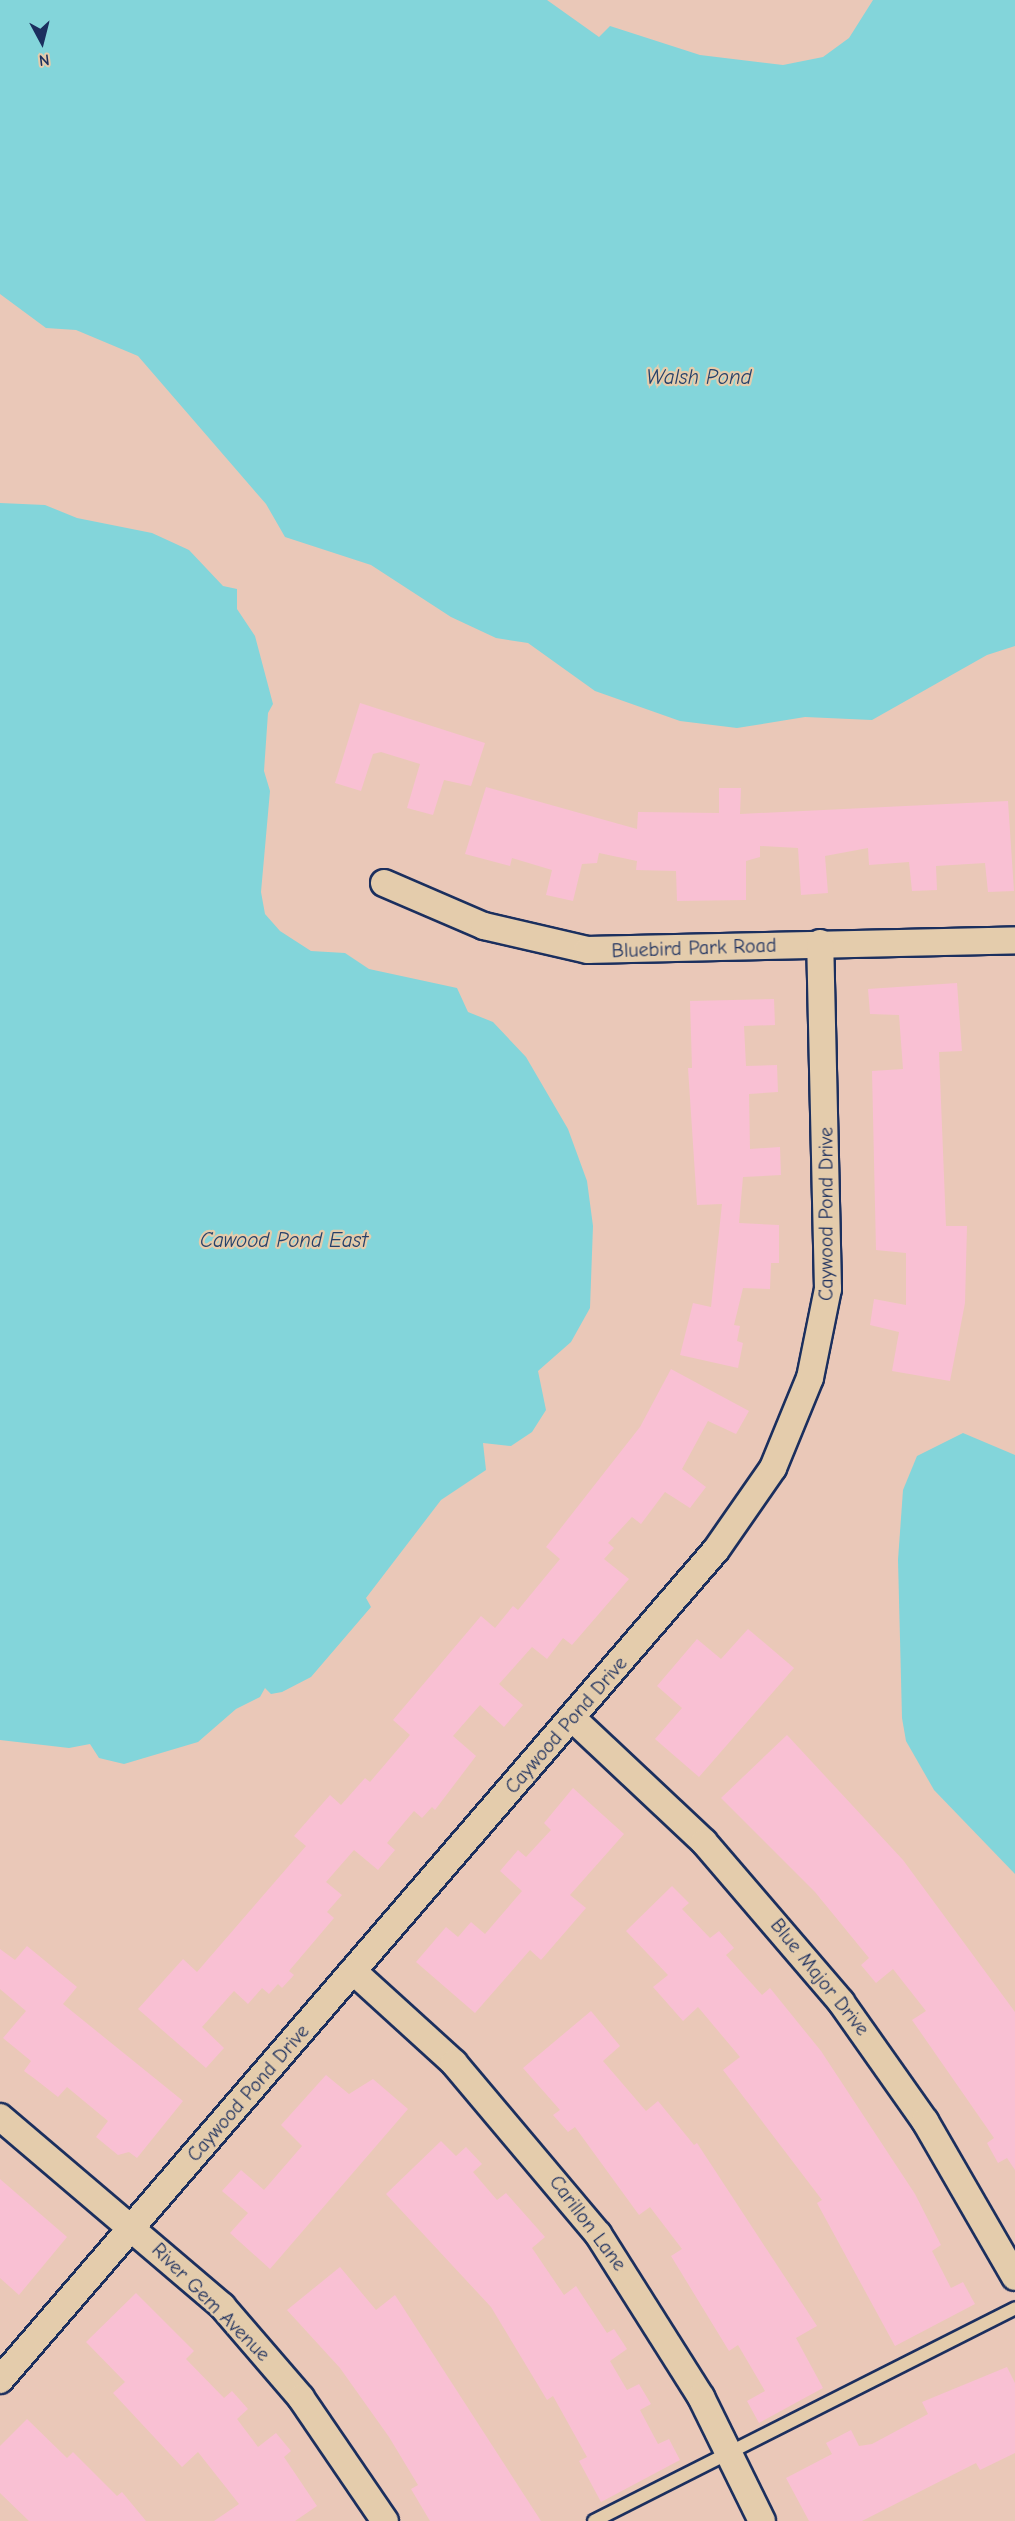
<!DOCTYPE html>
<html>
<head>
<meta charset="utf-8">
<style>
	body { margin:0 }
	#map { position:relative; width:1015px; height:2521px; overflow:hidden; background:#eac8b8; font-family:"Comic Neue",sans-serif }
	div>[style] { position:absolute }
	.water>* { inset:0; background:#83d5da }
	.building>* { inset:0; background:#f9c0d3 }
	.roads { filter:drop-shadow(2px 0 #1b2f5e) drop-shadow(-2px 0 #1b2f5e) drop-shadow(0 2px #1b2f5e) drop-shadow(0 -2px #1b2f5e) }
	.service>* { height:12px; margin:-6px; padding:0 6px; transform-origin:6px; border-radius:6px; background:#e4ccac }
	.minor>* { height:26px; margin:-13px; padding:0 13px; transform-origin:13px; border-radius:13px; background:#e4ccac }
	span { translate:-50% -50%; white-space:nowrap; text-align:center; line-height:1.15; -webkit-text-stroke:4.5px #e4ccac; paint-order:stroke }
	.street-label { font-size:20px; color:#1b2f5e }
	.water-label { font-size:21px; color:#25406a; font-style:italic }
	.north { position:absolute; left:12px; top:12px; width:60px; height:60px; -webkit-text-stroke:4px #e4ccac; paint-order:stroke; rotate:173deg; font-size:16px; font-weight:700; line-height:24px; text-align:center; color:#1b2f5e }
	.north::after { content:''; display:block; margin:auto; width:21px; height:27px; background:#1b2f5e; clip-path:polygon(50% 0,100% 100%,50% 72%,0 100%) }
</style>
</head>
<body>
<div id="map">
	<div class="water">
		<div style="clip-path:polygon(0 0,547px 0,599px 37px,610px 26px,700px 55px,783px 65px,823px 57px,849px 38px,873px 0,1015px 0,1015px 646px,987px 655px,872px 720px,805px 717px,737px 728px,680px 721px,595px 691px,528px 643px,496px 638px,451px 617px,371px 565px,285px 537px,266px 504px,138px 356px,76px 330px,46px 328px,0 294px)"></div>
		<div style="clip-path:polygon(0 503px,45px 505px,77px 518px,152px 533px,189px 550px,223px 586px,237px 589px,237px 609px,255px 636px,273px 704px,268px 713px,264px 771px,270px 791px,261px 892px,265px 914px,280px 931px,311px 951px,345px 953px,369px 969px,457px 988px,468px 1012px,493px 1022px,526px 1057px,568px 1129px,587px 1181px,593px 1226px,590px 1308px,571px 1342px,538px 1371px,546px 1410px,532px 1432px,511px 1446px,483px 1443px,486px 1470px,441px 1500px,366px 1598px,371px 1607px,311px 1677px,282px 1692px,271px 1694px,265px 1688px,260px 1697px,236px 1709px,198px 1742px,124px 1764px,99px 1758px,90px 1744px,69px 1748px,0 1740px)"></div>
		<div style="clip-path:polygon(963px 1433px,1015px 1455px,1015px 1874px,934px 1790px,906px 1741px,902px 1718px,898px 1560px,903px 1490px,917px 1456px)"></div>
	</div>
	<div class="building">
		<div style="clip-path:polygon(360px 703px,485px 743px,471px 786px,444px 780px,433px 815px,407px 808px,420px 764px,381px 752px,373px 754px,361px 791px,335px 783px)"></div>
		<div style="clip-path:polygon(486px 787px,637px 829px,638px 812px,719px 813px,719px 788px,741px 788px,740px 814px,1008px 801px,1014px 891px,988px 892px,985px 863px,936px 866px,937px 890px,912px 891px,909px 862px,869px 865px,868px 848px,825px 856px,828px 893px,801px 895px,798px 848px,760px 846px,760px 857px,746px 861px,746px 900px,677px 901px,676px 871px,636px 870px,637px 861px,599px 853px,597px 863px,582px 864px,573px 901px,546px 895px,552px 870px,512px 858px,510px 866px,465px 854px)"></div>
		<div style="clip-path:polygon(957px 983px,962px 1051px,939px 1052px,946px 1226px,967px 1226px,965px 1303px,950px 1381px,892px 1371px,899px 1332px,870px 1325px,874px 1299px,906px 1305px,906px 1253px,876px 1250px,872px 1071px,903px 1069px,899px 1015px,870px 1014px,868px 989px)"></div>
		<div style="clip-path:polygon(774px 999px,775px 1025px,744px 1026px,746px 1066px,777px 1065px,778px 1092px,749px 1094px,750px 1149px,780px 1147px,781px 1175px,743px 1177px,739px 1223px,779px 1225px,779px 1263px,771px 1263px,770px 1289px,743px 1288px,734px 1325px,740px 1326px,737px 1341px,743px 1343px,738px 1368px,680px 1355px,693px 1303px,711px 1307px,722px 1204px,697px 1205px,688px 1068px,692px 1068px,690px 1001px)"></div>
		<div style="clip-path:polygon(671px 1369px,749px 1411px,736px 1434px,708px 1421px,682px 1469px,706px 1487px,690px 1508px,665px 1492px,641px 1524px,632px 1517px,608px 1543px,614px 1548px,604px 1559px,629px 1579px,572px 1645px,563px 1638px,547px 1659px,532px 1647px,499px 1684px,523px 1705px,504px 1727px,480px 1705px,453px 1736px,476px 1756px,435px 1810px,432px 1807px,422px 1818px,414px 1811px,387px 1843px,395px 1850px,378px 1870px,354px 1850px,326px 1882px,342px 1895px,327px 1912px,334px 1918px,289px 1971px,294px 1975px,282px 1988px,278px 1984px,269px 1994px,262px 1988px,248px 2004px,234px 1991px,202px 2027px,224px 2048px,206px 2068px,138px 2009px,183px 1959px,197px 1972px,306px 1846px,294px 1836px,330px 1795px,341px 1805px,365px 1778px,370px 1782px,410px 1735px,393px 1720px,481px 1616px,495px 1628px,513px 1606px,518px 1610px,560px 1559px,546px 1547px,640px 1427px)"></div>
		<div style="clip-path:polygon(748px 1629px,794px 1668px,699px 1777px,655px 1739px,682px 1708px,657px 1686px,697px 1639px,721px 1659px)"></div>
		<div style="clip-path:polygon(787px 1735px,903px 1860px,1015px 2012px,1015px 2170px,1007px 2158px,998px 2163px,987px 2143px,994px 2138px,912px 2020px,926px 2011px,893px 1969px,876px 1983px,861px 1965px,869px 1958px,815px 1892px,721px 1798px)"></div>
		<div style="clip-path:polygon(573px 1788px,624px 1834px,570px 1895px,586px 1908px,541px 1960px,530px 1950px,475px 2013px,416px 1962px,446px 1927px,458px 1937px,471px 1922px,485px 1934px,522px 1891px,500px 1871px,518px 1850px,526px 1857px,551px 1830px,544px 1823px)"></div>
		<div style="clip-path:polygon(672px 1886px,689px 1903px,682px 1909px,710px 1938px,719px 1931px,734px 1948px,726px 1955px,762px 1995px,770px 1988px,821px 2051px,915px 2194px,941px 2245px,932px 2251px,951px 2288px,963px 2282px,975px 2304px,895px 2346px,817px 2203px,822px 2200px,723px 2070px,740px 2057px,698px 2007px,683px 2021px,653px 1987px,668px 1975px,626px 1931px)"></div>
		<div style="clip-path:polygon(27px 1946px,77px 1987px,63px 2004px,183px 2101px,137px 2158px,129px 2152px,118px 2155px,96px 2137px,108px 2121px,67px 2087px,58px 2097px,35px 2079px,24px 2071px,31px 2061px,3px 2038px,26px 2011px,0 1989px,0 1949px,15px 1960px)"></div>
		<div style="clip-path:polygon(591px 2011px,620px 2046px,603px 2061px,646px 2111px,658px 2101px,694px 2145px,697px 2143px,817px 2326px,796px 2338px,823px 2388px,759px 2423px,747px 2401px,765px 2391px,738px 2345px,729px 2351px,671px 2256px,682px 2249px,650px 2207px,639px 2215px,575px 2127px,568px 2132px,553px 2115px,560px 2110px,523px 2068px)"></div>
		<div style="clip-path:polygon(326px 2075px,349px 2094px,373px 2079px,408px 2109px,270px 2269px,230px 2233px,248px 2213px,222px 2191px,241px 2170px,264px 2190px,302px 2146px,281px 2125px)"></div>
		<div style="clip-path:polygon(441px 2141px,456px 2156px,466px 2147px,482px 2164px,473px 2172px,497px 2200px,506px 2193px,545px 2237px,532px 2248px,564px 2295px,576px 2286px,607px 2333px,614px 2329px,627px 2349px,610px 2361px,627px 2390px,639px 2384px,651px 2404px,640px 2410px,658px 2444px,669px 2439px,680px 2460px,601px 2502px,579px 2461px,587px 2457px,553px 2396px,547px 2400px,491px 2307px,386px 2194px)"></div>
		<div style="clip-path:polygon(0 2179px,67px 2237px,19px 2295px,0 2278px)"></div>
		<div style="clip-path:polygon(340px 2267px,376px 2310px,395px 2295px,541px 2521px,430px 2521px,411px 2489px,418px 2485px,389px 2437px,340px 2368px,287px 2310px)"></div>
		<div style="clip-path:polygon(136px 2293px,194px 2351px,186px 2359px,224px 2398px,232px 2391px,248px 2409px,237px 2419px,258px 2447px,276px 2433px,291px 2451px,284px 2457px,317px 2506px,295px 2521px,214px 2521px,239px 2504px,198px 2452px,182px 2467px,113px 2393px,125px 2382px,86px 2342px)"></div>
		<div style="clip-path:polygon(1007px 2367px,1015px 2383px,1015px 2453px,980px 2470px,976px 2463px,862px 2521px,809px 2521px,786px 2478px,832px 2454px,826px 2443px,851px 2430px,859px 2446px,872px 2444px,928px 2414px,922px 2402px)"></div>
		<div style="clip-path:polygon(27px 2419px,67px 2458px,73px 2452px,117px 2496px,122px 2492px,146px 2521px,29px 2521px,0 2493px,0 2446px)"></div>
	</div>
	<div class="roads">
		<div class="service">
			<div style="left:594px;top:2521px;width:472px;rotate:-26.8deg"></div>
		</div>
		<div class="minor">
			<div style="left:384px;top:883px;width:109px;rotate:23.3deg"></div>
			<div style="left:484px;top:926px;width:107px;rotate:13deg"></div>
			<div style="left:588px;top:950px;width:427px;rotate:-1.3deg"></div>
			<div style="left:572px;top:1718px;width:181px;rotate:43.2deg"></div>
			<div style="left:704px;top:1842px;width:211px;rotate:49.4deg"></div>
			<div style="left:841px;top:2002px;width:146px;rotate:54.8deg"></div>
			<div style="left:925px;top:2121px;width:180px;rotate:60deg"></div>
			<div style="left:353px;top:1971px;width:137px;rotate:42.3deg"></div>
			<div style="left:454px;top:2063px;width:224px;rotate:49.9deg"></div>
			<div style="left:598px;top:2234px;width:193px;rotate:57.7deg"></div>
			<div style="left:701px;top:2397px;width:138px;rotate:63.8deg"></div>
			<div style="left:0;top:2117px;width:292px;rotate:40.4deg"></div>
			<div style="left:222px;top:2306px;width:121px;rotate:49.3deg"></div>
			<div style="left:301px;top:2398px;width:149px;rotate:55.7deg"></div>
			<div style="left:0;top:2380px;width:1096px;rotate:-49.22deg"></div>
			<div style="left:716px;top:1550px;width:100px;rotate:-55.2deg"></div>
			<div style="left:773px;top:1468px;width:97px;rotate:-67.7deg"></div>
			<div style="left:810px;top:1378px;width:91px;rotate:-78.6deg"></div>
			<div style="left:828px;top:1289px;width:346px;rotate:-91.3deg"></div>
		</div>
	</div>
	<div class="street-label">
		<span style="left:694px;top:948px;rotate:-2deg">Bluebird Park Road</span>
		<span style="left:826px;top:1214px;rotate:-90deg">Caywood Pond Drive</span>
		<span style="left:566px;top:1725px;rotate:-49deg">Caywood Pond Drive</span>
		<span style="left:820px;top:1977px;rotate:51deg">Blue Major Drive</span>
		<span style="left:248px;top:2093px;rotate:-49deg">Caywood Pond Drive</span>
		<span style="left:588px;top:2223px;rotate:53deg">Carillon Lane</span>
		<span style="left:211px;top:2302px;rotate:45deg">River Gem Avenue</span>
	</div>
	<div class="water-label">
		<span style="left:699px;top:377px">Walsh Pond</span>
		<span style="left:284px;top:1240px">Cawood Pond East</span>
	</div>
	<div class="north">N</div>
</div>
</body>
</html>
